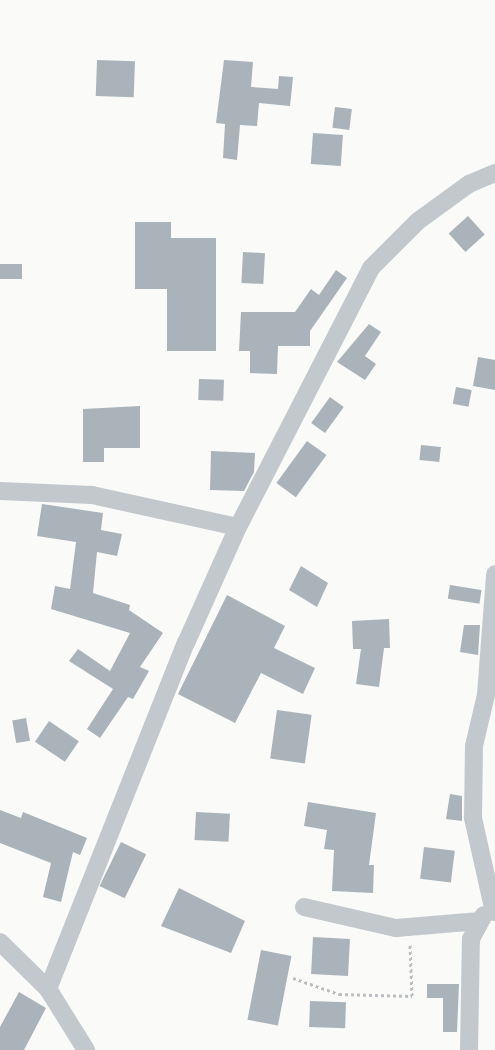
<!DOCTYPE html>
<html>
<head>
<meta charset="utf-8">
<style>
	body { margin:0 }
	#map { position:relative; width:495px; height:1050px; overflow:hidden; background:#fafaf8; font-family:Lato,sans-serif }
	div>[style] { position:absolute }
	.building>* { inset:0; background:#aab3b9; transform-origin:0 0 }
	.path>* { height:3px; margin-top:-1.5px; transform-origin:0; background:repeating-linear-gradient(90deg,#bbbfc2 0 3px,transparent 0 6px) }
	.minor>* { height:18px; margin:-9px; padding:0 9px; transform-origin:9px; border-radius:9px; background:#c3c8cc }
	span { translate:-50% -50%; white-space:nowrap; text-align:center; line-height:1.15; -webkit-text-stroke:6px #fff; paint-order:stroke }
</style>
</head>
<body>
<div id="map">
	<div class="building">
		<div style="left:97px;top:60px;width:38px;height:36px;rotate:2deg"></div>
		<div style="clip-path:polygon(224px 60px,253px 62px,251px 87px,278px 89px,279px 76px,293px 77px,290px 106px,259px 103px,257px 126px,240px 125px,237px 160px,223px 158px,225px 124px,216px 123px)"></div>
		<div style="left:335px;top:107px;width:17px;height:21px;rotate:7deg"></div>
		<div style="left:313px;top:133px;width:30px;height:31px;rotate:4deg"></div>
		<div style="left:468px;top:216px;width:25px;height:26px;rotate:48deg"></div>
		<div style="clip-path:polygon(135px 222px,171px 222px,171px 238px,216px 238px,216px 351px,167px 351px,167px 289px,135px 289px)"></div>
		<div style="left:243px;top:252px;width:22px;height:31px;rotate:3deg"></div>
		<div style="left:0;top:264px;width:22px;height:15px"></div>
		<div style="clip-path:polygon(336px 270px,347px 278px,310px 331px,310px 346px,278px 346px,277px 374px,250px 373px,250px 351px,239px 351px,241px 312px,295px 312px,311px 289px,319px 295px)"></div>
		<div style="clip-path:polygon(369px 324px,381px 332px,365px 356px,376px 364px,365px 380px,337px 362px)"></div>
		<div style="clip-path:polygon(478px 357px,495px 360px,495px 390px,473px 386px)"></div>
		<div style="left:199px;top:379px;width:25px;height:21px;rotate:2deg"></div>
		<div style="left:456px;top:387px;width:16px;height:17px;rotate:11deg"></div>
		<div style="left:330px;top:397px;width:17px;height:32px;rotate:36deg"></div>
		<div style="clip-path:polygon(140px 406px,140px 448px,104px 448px,104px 462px,83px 462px,83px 409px)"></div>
		<div style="left:307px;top:441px;width:24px;height:52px;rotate:36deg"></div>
		<div style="left:421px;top:445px;width:20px;height:15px;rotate:6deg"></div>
		<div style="clip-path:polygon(211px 451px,255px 453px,254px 472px,244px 491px,210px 490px)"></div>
		<div style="clip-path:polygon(42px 504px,103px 513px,101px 530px,122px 534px,117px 556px,97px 552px,93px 593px,130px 605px,129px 610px,163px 633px,140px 667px,149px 671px,133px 699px,128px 697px,100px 738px,87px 729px,113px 689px,69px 661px,78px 649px,110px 671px,130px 633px,51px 609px,55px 586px,70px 589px,76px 542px,37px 536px)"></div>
		<div style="clip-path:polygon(301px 566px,328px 583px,317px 607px,289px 590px)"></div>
		<div style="left:450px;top:585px;width:32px;height:14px;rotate:9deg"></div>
		<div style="clip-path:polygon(227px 595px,285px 626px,274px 648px,315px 668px,303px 694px,261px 673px,235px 723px,178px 694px)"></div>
		<div style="clip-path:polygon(389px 619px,390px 648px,384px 648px,379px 687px,356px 684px,361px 649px,353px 649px,352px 621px)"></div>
		<div style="clip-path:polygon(464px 625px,480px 625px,478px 655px,460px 652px)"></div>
		<div style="left:277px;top:710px;width:35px;height:49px;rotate:8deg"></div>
		<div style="left:26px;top:718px;width:23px;height:14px;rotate:80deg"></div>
		<div style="left:49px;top:721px;width:36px;height:25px;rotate:34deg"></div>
		<div style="clip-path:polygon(450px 794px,462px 796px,462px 821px,446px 819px)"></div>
		<div style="clip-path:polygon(308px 802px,376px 813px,369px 865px,374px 865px,373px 893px,332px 891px,334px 850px,324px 849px,327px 830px,304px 826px)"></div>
		<div style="clip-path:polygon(0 810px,21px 818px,23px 812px,87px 838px,80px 855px,73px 852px,61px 902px,43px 897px,51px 863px,0 843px)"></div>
		<div style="left:196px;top:812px;width:34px;height:28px;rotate:3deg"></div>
		<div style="left:121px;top:842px;width:28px;height:49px;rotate:26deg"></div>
		<div style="left:424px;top:847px;width:31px;height:32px;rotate:7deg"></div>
		<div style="clip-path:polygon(179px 888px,245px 921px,231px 953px,161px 926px)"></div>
		<div style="left:313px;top:937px;width:37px;height:37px;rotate:3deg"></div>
		<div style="left:261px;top:950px;width:31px;height:71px;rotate:11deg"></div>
		<div style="clip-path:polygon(427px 984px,459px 984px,457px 1032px,443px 1032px,443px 998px,427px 998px)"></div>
		<div style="clip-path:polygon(19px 992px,46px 1008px,24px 1050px,0 1050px,0 1027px)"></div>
		<div style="left:310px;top:1001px;width:36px;height:26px;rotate:2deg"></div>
	</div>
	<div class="path">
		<div style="left:293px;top:978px;width:49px;rotate:19.2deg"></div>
		<div style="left:339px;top:994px;width:73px;rotate:1.6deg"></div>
		<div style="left:412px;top:996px;width:52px;rotate:-92.2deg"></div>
	</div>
	<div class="minor">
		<div style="left:0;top:491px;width:92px;rotate:2.5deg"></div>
		<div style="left:92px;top:495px;width:149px;rotate:12.4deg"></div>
		<div style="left:304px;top:907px;width:94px;rotate:12.9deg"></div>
		<div style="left:396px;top:928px;width:84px;rotate:-4.8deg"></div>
		<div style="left:494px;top:912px;width:96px;rotate:-102.6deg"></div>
		<div style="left:473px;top:818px;width:72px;rotate:-89.2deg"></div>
		<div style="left:474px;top:746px;width:52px;rotate:-76.8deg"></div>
		<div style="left:486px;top:695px;width:121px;rotate:-85.7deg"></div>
		<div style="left:0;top:942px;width:67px;rotate:44.4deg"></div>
		<div style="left:86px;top:1050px;width:72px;rotate:-121.9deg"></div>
		<div style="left:48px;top:989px;width:373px;rotate:-68.3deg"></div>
		<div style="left:186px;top:643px;width:127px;rotate:-65.9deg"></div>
		<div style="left:238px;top:527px;width:291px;rotate:-62.8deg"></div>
		<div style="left:371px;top:268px;width:66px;rotate:-45deg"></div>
		<div style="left:418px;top:221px;width:63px;rotate:-36deg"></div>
		<div style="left:469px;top:184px;width:28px;rotate:-23deg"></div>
		<div style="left:469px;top:1050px;width:111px;rotate:-89deg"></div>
		<div style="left:471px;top:939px;width:27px;rotate:-62deg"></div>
	</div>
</div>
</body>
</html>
